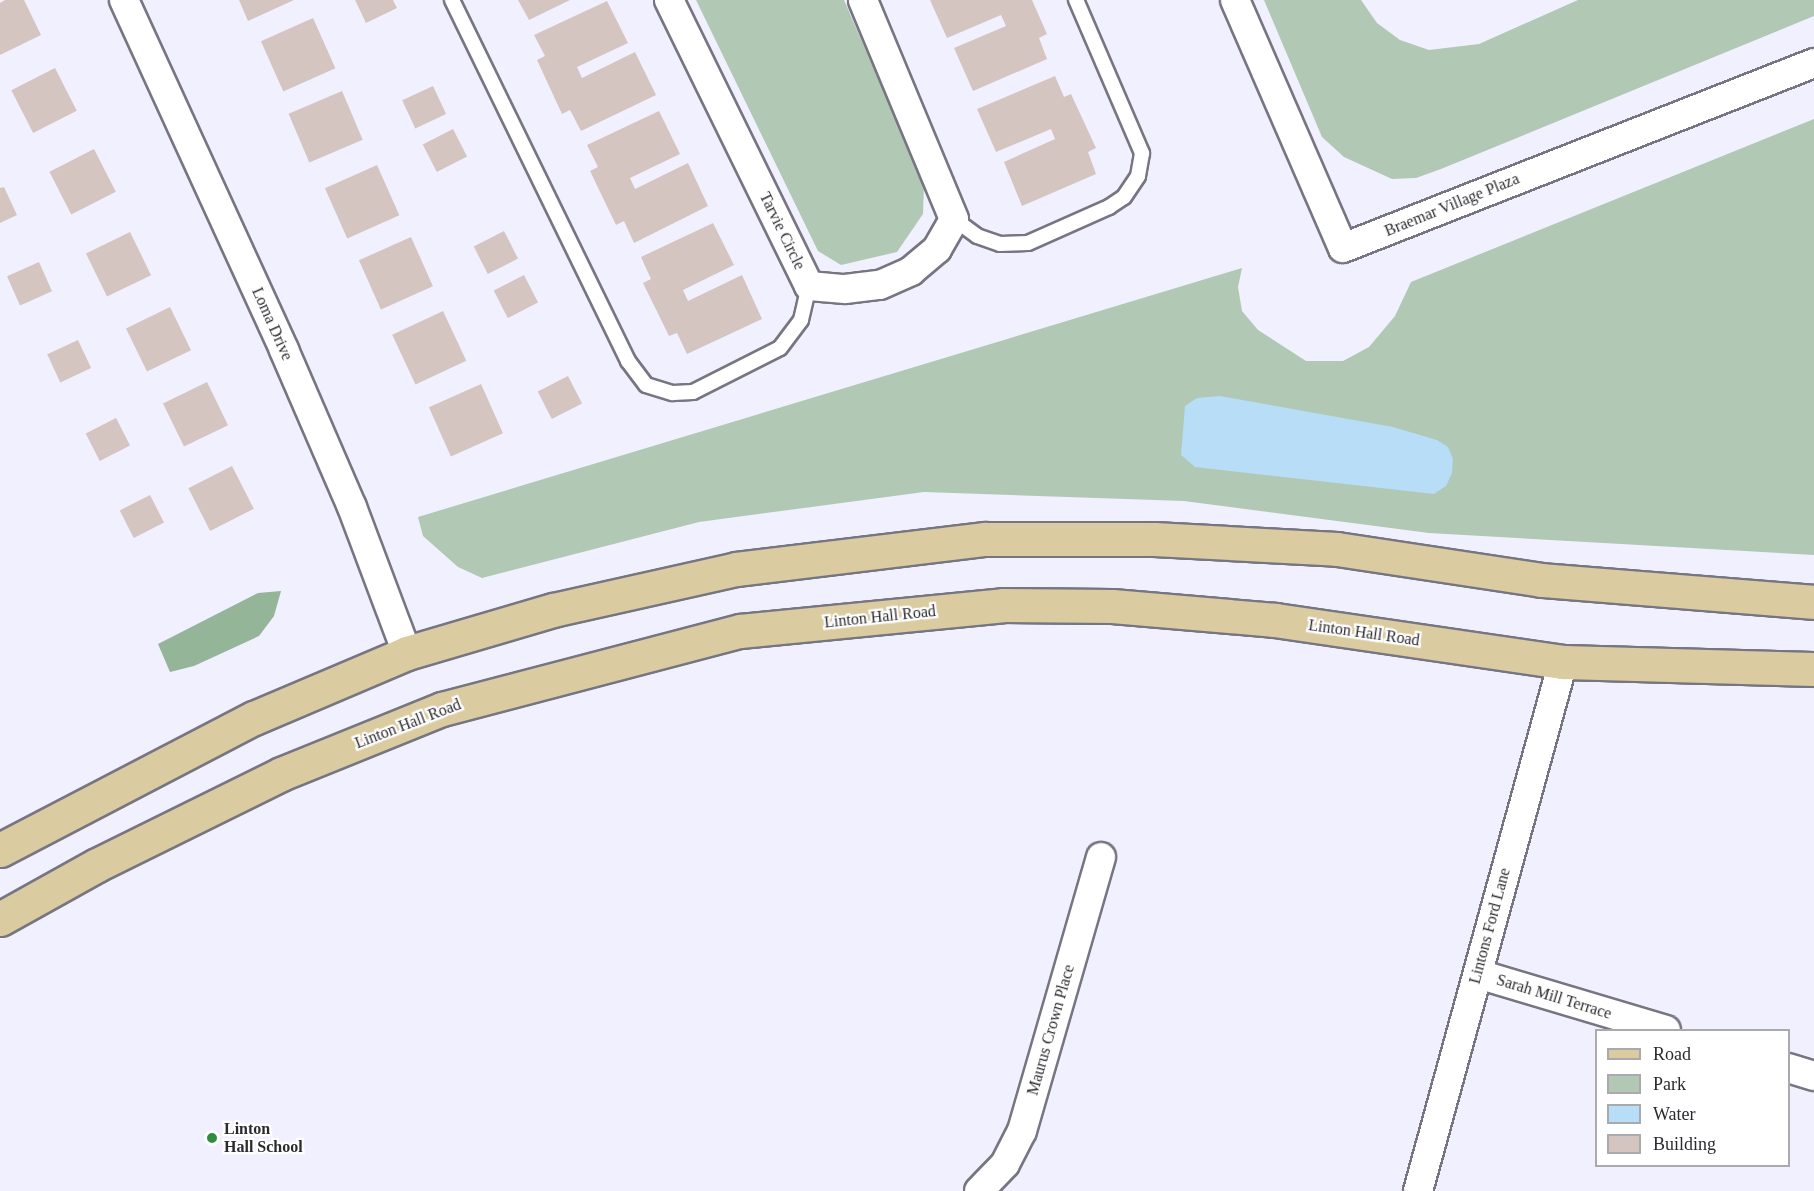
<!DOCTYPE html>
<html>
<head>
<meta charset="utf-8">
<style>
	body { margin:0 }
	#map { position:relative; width:1814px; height:1191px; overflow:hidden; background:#f1f0fe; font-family:Georgia,serif }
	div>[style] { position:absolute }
	.green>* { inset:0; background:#b1c8b4 }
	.forest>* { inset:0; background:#95b599 }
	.water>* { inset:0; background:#b7ddf7 }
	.building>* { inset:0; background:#d5c5c1; transform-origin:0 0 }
	.roads { filter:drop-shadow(2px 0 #767581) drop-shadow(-2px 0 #767581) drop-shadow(0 2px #767581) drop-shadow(0 -2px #767581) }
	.service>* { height:14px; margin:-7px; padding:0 7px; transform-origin:7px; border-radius:7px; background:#fff }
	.minor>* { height:28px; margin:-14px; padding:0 14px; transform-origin:14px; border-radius:14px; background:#fff }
	.primary>* { height:33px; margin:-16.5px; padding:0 16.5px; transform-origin:16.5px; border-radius:16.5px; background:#dacba1 }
	.dots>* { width:16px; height:16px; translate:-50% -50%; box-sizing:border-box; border:3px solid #fff; border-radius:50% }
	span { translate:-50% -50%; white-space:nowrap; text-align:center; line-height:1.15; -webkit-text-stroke:4.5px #fff; paint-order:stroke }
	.street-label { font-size:16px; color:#2b2a2f }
	.poi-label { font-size:16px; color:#2b2a2f; font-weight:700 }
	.left { translate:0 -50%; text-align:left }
	.legend { position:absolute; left:1595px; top:1029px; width:195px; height:138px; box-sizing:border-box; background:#fff; border:2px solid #aaaaac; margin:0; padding:8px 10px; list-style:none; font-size:18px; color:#2b2a2f }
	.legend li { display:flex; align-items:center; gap:12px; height:30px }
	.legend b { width:30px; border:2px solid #aaaaac }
</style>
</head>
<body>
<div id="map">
	<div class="green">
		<div style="clip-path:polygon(696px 0,844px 0,924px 184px,923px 214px,897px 252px,841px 265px,818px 251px)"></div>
		<div style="clip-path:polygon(1264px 0,1361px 0,1377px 23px,1400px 40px,1429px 50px,1479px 44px,1578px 0,1814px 0,1814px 16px,1441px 169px,1416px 178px,1392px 179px,1344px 157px,1322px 137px)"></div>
		<div style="clip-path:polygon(1814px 119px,1814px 555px,1429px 533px,1184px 501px,924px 492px,699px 522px,482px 578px,458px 567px,423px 536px,418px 517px,1242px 268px,1238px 287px,1242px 311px,1258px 330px,1306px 361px,1343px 361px,1369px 347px,1395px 316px,1411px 282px)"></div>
	</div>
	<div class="forest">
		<div style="clip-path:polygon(281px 591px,274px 616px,259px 636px,194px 666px,170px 672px,158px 644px,258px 593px)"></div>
	</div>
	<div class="water">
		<div style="clip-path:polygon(1220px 396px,1393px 427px,1437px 440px,1448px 447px,1453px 459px,1452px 473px,1446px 486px,1434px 494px,1195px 467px,1181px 455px,1185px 406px,1197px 398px)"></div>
	</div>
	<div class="building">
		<div style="clip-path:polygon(5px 0,24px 0,41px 35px,0 55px,0 3px)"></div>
		<div style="clip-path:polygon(239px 0,294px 0,248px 21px)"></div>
		<div style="clip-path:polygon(355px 0,393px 0,397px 8px,366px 23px)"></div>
		<div style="clip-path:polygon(518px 0,570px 0,529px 20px)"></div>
		<div style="clip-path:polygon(930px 0,1032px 0,1047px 34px,1039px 38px,1047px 59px,973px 91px,954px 48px,1006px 26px,1001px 15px,947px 38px)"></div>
		<div style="clip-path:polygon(607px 1px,628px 43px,577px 67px,582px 78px,635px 52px,656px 95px,581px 131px,570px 110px,562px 114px,537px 60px,545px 56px,534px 35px)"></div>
		<div style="left:313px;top:18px;width:55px;height:57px;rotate:66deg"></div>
		<div style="left:55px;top:68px;width:48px;height:49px;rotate:63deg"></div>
		<div style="clip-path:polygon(1055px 76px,1064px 97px,1071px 94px,1096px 148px,1088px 152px,1096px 174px,1022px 206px,1004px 162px,1055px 139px,1051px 129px,996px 152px,977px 109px)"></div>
		<div style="left:433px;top:86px;width:31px;height:34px;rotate:65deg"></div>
		<div style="left:342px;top:91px;width:53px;height:58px;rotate:67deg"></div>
		<div style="clip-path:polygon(659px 111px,680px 154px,630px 178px,635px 189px,688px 163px,708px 206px,634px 243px,624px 221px,616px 225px,590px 171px,598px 167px,587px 145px)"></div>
		<div style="left:453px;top:129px;width:31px;height:34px;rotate:63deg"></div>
		<div style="left:94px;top:149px;width:48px;height:50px;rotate:63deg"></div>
		<div style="left:377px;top:165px;width:55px;height:57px;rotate:66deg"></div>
		<div style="clip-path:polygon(4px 187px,17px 215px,0 223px,0 188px)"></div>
		<div style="clip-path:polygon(713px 223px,734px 265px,683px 290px,688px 301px,742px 275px,762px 319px,687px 354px,677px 333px,669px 336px,643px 283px,651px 279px,641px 257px)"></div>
		<div style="left:504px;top:231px;width:31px;height:34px;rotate:63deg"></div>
		<div style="left:130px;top:232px;width:48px;height:49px;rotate:64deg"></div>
		<div style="left:411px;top:237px;width:54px;height:57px;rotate:66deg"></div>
		<div style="left:39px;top:262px;width:32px;height:35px;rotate:66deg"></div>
		<div style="left:524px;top:275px;width:31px;height:34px;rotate:63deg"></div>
		<div style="left:170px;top:307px;width:48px;height:49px;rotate:64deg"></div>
		<div style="left:443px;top:311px;width:55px;height:56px;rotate:65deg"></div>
		<div style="left:78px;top:340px;width:31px;height:34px;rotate:65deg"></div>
		<div style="left:568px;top:376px;width:31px;height:34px;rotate:63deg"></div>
		<div style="left:207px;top:382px;width:48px;height:49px;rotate:64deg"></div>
		<div style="left:481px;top:384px;width:54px;height:57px;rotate:66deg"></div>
		<div style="left:116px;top:418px;width:31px;height:34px;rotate:63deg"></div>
		<div style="left:232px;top:466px;width:48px;height:49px;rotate:63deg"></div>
		<div style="left:150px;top:495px;width:31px;height:34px;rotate:63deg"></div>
	</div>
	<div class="roads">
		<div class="service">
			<div style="left:452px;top:0;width:402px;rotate:64deg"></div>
			<div style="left:628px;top:361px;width:30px;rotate:53deg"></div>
			<div style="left:646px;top:385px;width:28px;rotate:17deg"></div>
			<div style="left:673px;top:393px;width:20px;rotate:-3deg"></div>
			<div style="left:693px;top:392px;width:97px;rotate:-26.8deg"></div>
			<div style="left:780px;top:348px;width:35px;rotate:-53deg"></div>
			<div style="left:801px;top:320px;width:35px;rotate:-77deg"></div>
			<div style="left:954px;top:219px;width:29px;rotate:36deg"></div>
			<div style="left:977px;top:236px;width:24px;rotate:19deg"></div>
			<div style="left:1000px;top:244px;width:28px;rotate:-2deg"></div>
			<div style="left:1028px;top:243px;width:89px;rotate:-24deg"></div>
			<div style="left:1109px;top:207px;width:18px;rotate:-34deg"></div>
			<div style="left:1124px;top:197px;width:25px;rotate:-56deg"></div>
			<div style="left:1138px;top:176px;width:23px;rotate:-80deg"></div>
			<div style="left:1142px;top:153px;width:167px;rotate:-113.3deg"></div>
		</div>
		<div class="minor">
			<div style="left:124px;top:0;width:385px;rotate:65.4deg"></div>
			<div style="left:284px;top:350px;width:171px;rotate:66.6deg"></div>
			<div style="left:352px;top:507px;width:156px;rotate:69.4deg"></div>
			<div style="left:669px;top:0;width:318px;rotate:63.9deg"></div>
			<div style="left:809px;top:286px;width:36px;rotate:5deg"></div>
			<div style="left:845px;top:289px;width:35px;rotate:-7deg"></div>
			<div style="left:880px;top:285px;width:34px;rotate:-24deg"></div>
			<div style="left:911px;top:271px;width:34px;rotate:-40deg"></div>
			<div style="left:937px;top:249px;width:34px;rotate:-60deg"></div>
			<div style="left:954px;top:219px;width:237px;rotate:-112.6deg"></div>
			<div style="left:1235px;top:0;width:270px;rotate:66.5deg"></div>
			<div style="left:1343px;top:248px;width:506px;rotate:-21.44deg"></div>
			<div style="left:1478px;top:974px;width:196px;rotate:16.6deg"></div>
			<div style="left:1788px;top:1068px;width:27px;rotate:17deg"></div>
			<div style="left:979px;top:1191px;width:37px;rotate:-46deg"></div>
			<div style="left:1005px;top:1164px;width:37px;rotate:-63deg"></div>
			<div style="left:1022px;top:1131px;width:285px;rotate:-73.9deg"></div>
			<div style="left:1418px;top:1191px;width:549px;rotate:-74.67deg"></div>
		</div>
		<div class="primary">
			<div style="left:0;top:850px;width:286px;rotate:-27.5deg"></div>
			<div style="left:254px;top:718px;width:166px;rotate:-23deg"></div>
			<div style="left:407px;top:653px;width:152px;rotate:-16.4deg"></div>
			<div style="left:553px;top:610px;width:188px;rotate:-12.6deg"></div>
			<div style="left:736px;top:569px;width:251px;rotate:-6.9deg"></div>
			<div style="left:985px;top:539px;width:169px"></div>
			<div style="left:1154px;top:539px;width:183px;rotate:3.1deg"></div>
			<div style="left:1337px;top:549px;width:206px;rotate:8.6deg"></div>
			<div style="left:1541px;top:580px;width:274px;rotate:4.6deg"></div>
			<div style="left:0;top:919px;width:111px;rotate:-29.1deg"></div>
			<div style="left:97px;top:865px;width:205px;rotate:-26.3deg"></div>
			<div style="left:281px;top:774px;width:174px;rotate:-22deg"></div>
			<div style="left:442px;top:709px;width:308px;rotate:-14.7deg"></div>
			<div style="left:740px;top:631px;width:264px;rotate:-5.6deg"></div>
			<div style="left:1003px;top:605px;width:109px;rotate:0.5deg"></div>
			<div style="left:1112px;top:606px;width:164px;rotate:4.9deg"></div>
			<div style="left:1275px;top:620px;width:291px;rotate:8.3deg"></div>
			<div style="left:1563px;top:662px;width:251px;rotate:1.6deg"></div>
		</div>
	</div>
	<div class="dots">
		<div style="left:212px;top:1138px;background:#2f8d40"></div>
	</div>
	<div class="street-label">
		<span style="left:1452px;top:205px;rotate:-22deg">Braemar Village Plaza</span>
		<span style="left:782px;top:231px;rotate:64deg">Tarvie Circle</span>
		<span style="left:272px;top:324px;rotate:66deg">Loma Drive</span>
		<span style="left:880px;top:617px;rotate:-6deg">Linton Hall Road</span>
		<span style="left:1364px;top:633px;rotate:8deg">Linton Hall Road</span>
		<span style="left:408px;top:724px;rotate:-21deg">Linton Hall Road</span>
		<span style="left:1490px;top:926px;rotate:-75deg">Lintons Ford Lane</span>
		<span style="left:1554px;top:997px;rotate:17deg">Sarah Mill Terrace</span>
		<span style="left:1051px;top:1030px;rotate:-74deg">Maurus Crown Place</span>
	</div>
	<div class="poi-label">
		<span class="left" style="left:224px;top:1138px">Linton<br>Hall School</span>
	</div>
	<ul class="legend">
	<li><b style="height:8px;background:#dacba1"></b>Road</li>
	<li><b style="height:16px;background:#b1c8b4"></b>Park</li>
	<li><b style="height:16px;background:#b7ddf7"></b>Water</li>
	<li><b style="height:16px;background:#d5c5c1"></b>Building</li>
	</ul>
</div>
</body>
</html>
